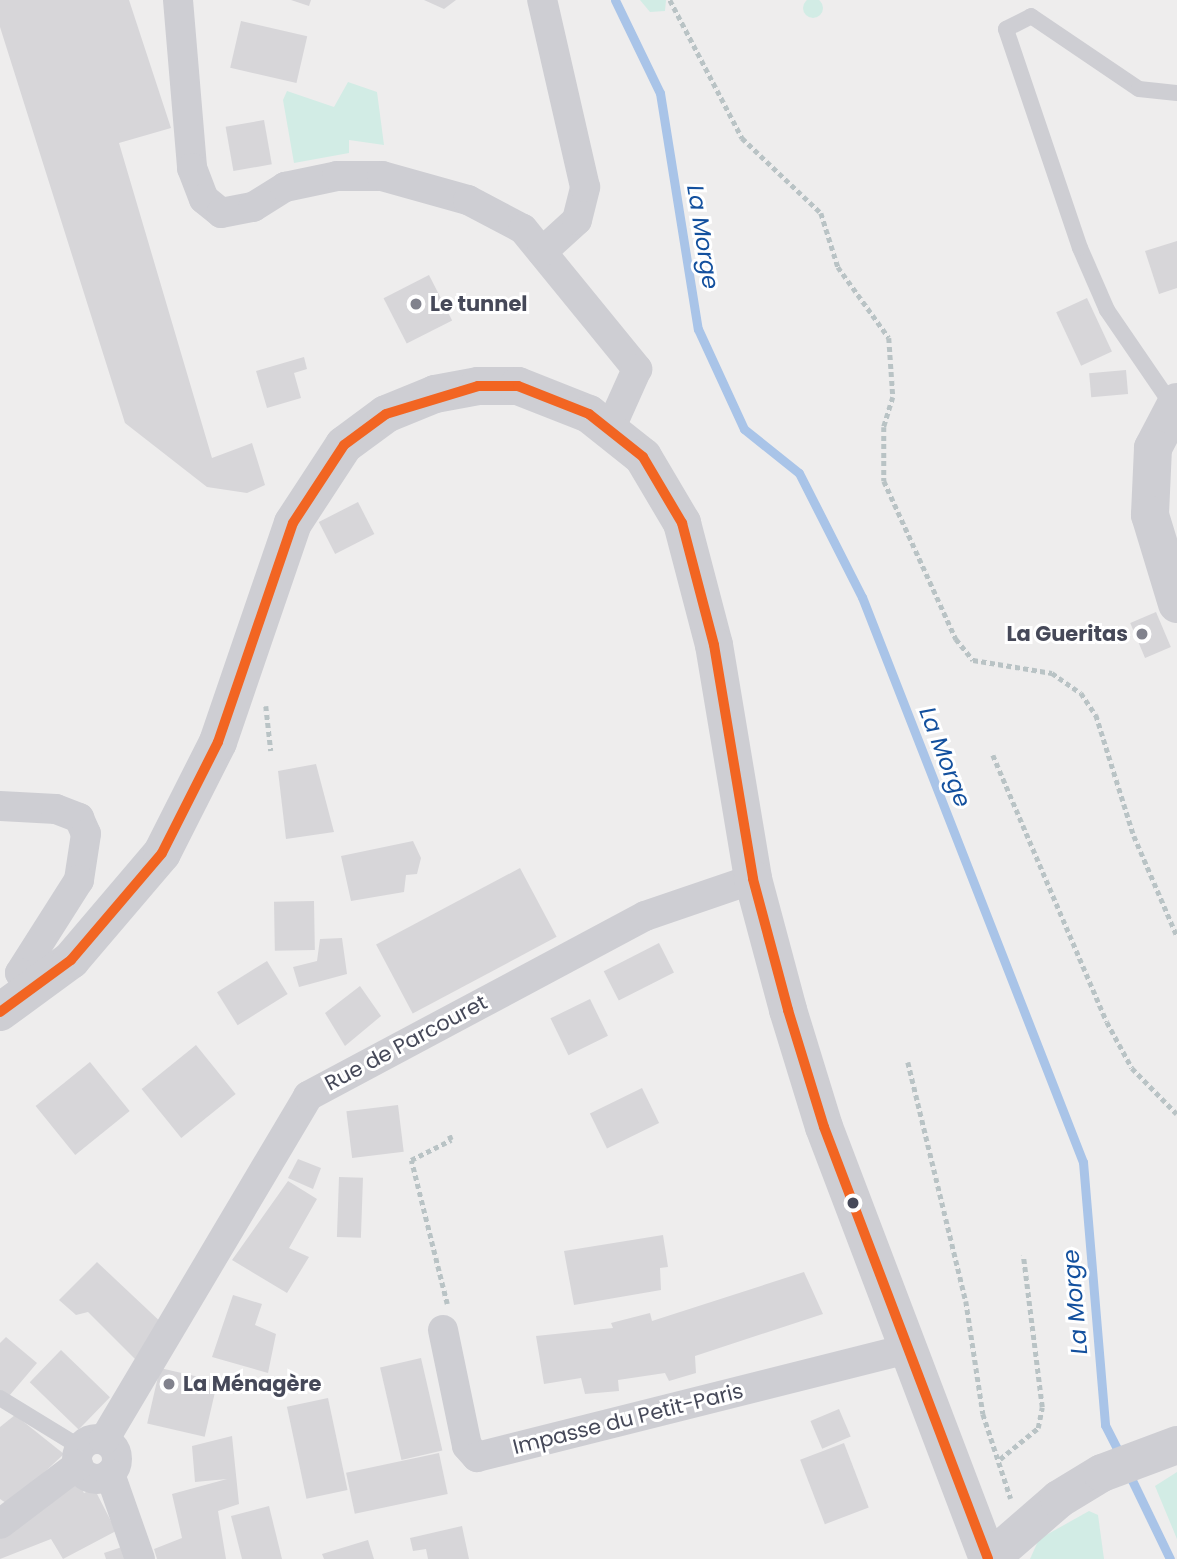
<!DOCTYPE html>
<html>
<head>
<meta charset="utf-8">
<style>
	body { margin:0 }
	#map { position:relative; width:1177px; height:1559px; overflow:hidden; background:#eeeded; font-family:Poppins,sans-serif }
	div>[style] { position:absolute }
	.green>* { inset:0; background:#d2ece5 }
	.round { border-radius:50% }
	.stream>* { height:9px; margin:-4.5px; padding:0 4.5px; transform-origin:4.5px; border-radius:4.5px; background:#a9c4e8 }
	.building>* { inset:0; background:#d7d6d9; transform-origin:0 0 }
	.path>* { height:4.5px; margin-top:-2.25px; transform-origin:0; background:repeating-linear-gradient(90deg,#b9c3c5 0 5px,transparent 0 8.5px) }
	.lane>* { height:16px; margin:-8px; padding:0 8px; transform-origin:8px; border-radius:8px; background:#ceced3 }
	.street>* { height:30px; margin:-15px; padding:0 15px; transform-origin:15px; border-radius:15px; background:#ceced3 }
	.street>.ring { margin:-15px; padding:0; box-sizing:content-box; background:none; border:30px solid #ceced3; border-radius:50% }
	.secondary>* { height:38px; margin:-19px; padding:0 19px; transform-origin:19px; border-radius:19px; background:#ceced3 }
	.bus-1>* { height:10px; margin:-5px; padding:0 5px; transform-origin:5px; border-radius:5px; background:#f26522 }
	.dots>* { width:19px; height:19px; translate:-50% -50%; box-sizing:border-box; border:4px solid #fff; border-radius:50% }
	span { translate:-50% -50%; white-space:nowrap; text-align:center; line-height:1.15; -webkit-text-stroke:6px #fff; paint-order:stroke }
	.poi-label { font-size:21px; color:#464959; font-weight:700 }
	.left { translate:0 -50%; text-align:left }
	.right { translate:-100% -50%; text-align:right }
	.street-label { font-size:21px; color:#464959 }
	.water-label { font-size:23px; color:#13509e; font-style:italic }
</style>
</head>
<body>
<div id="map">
	<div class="green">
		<div class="round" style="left:803px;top:-2px;width:20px;height:20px"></div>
		<div style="clip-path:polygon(640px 0,666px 0,665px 11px,650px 12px)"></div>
		<div style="clip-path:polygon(348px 82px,377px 92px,384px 145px,349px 140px,349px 153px,294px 163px,283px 100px,287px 91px,334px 107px)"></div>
		<div style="clip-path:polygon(1177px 1472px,1177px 1539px,1155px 1486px)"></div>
		<div style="clip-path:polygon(1089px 1511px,1098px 1515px,1104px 1559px,1030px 1559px,1039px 1539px)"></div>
	</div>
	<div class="stream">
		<div style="left:615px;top:0;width:103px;rotate:64.2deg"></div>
		<div style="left:660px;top:93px;width:239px;rotate:80.9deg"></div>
		<div style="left:698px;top:329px;width:110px;rotate:65.3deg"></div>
		<div style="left:744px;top:429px;width:70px;rotate:38.7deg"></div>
		<div style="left:799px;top:473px;width:139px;rotate:63.1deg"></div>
		<div style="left:862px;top:597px;width:607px;rotate:68.64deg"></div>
		<div style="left:1083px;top:1162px;width:264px;rotate:85.2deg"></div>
		<div style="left:1105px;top:1425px;width:34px;rotate:63deg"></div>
		<div style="left:1129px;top:1474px;width:94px;rotate:64.2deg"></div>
	</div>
	<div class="building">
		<div style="clip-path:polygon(0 0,129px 0,171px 128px,119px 143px,212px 458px,252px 443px,265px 485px,247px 493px,207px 487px,125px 423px,0 27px)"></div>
		<div style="clip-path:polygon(291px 0,311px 0,309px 6px)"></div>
		<div style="clip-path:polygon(424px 0,456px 0,444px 9px)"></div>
		<div style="left:241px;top:21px;width:68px;height:48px;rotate:13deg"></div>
		<div style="left:264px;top:120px;width:45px;height:39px;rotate:80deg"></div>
		<div style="clip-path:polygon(1177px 241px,1177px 288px,1159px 294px,1145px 251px)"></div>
		<div style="left:429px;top:275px;width:51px;height:51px;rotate:63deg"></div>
		<div style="left:1087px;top:298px;width:59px;height:34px;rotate:65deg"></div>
		<div style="clip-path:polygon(304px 357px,307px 369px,294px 373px,301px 398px,267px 408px,256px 371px)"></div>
		<div style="left:1126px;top:370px;width:24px;height:37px;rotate:85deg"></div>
		<div style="left:358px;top:502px;width:36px;height:44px;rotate:63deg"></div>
		<div style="left:1156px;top:612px;width:38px;height:28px;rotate:67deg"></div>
		<div style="clip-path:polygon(316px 764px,334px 832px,286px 839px,278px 771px)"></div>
		<div style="clip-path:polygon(413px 841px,421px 858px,417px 874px,406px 875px,404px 892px,351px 901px,341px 856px)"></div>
		<div style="left:520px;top:868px;width:78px;height:163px;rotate:62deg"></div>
		<div style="left:314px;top:901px;width:49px;height:40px;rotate:89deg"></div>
		<div style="clip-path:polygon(342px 938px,347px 974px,299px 987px,293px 967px,317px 961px,320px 939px)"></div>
		<div style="left:659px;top:943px;width:33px;height:62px;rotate:63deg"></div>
		<div style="left:267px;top:961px;width:39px;height:59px;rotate:58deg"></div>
		<div style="clip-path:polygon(360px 986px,381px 1016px,345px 1046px,325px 1013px)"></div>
		<div style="left:590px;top:999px;width:41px;height:44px;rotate:64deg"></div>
		<div style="left:196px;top:1045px;width:63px;height:70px;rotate:51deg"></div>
		<div style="left:90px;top:1062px;width:63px;height:70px;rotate:51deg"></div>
		<div style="left:642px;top:1088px;width:39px;height:58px;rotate:64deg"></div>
		<div style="left:398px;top:1105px;width:47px;height:52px;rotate:83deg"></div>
		<div style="clip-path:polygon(298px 1159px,321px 1168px,313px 1189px,288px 1178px)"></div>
		<div style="left:339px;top:1177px;width:24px;height:60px;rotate:2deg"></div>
		<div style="clip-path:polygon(288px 1181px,317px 1199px,289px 1248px,309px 1257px,287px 1293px,232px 1260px)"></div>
		<div style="clip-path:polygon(663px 1235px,668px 1267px,660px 1268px,661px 1290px,574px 1305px,564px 1251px)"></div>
		<div style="clip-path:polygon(97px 1262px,165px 1326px,138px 1362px,88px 1312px,76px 1315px,59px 1300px)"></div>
		<div style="clip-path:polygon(804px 1272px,823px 1314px,695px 1356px,696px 1373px,669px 1381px,665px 1373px,618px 1380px,619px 1391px,585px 1394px,581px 1378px,544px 1384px,536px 1336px,613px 1328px,611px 1323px,650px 1313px,652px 1321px)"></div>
		<div style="clip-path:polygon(233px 1295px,262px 1304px,255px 1325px,276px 1334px,268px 1373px,212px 1357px)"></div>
		<div style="clip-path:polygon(6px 1337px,37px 1363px,9px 1396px,0 1390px,0 1343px)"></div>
		<div style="left:61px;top:1350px;width:68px;height:45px;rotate:44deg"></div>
		<div style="left:421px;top:1358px;width:95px;height:42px;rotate:77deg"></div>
		<div style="left:160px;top:1368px;width:59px;height:57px;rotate:13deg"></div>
		<div style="left:328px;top:1398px;width:94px;height:42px;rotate:78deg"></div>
		<div style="left:839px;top:1409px;width:30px;height:31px;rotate:67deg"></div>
		<div style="clip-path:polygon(15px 1415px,64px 1454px,9px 1505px,0 1499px,0 1427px)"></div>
		<div style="clip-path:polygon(232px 1436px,239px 1504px,218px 1511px,226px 1559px,157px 1559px,154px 1549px,182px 1538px,172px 1494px,227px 1479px,195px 1482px,192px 1446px)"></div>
		<div style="left:844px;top:1443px;width:69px;height:47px;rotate:69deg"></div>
		<div style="left:439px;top:1453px;width:42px;height:95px;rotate:78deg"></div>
		<div style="clip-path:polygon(76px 1479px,84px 1493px,94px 1488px,116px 1531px,63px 1559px,51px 1539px,0 1559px,0 1539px)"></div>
		<div style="clip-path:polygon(269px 1506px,282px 1559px,242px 1559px,231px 1516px)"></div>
		<div style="clip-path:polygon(462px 1526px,469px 1559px,428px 1559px,426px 1549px,413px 1551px,410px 1538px)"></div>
		<div style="clip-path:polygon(368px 1540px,374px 1559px,324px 1559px,322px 1554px)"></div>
		<div style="clip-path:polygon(122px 1547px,128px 1559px,106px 1559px,104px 1553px)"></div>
	</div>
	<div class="path">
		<div style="left:670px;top:0;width:156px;rotate:62.4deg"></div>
		<div style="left:742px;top:138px;width:109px;rotate:43.5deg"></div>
		<div style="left:821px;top:213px;width:57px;rotate:72.5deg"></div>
		<div style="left:838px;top:267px;width:87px;rotate:54.3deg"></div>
		<div style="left:889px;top:338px;width:59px;rotate:86.1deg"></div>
		<div style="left:893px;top:397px;width:31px;rotate:107deg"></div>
		<div style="left:884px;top:427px;width:54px;rotate:90deg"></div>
		<div style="left:884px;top:481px;width:174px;rotate:65.5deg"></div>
		<div style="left:956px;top:639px;width:27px;rotate:51deg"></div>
		<div style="left:973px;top:660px;width:80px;rotate:9.3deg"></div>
		<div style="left:1052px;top:673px;width:35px;rotate:35deg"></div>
		<div style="left:1081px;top:693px;width:27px;rotate:56deg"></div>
		<div style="left:1096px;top:715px;width:127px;rotate:72.6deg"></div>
		<div style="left:1134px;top:836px;width:109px;rotate:66.7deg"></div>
		<div style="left:266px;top:706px;width:45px;rotate:83.7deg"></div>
		<div style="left:993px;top:755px;width:290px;rotate:66.9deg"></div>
		<div style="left:1107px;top:1022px;width:52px;rotate:61.5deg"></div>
		<div style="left:1132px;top:1068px;width:64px;rotate:45.6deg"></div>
		<div style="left:908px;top:1062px;width:246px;rotate:76.4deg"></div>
		<div style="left:966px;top:1301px;width:114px;rotate:81.4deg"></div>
		<div style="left:983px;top:1414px;width:89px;rotate:71.8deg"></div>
		<div style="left:447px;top:1304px;width:148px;rotate:-104deg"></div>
		<div style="left:411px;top:1160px;width:45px;rotate:-26.6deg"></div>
		<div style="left:451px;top:1140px;width:5px;rotate:-112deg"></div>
		<div style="left:1000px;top:1459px;width:49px;rotate:-39.2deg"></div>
		<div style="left:1038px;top:1428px;width:21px;rotate:-79deg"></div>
		<div style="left:1042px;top:1407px;width:153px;rotate:-97.1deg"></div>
	</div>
	<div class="lane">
		<div style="left:1174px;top:408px;width:119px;rotate:-124.4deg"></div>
		<div style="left:1107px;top:310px;width:68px;rotate:-113.5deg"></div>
		<div style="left:1080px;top:248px;width:231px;rotate:-108.7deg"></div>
		<div style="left:1006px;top:29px;width:28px;rotate:-27deg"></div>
		<div style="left:1031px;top:16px;width:130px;rotate:34.1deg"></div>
		<div style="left:1139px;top:89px;width:38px;rotate:6deg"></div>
		<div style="left:0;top:1398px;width:94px;rotate:31.5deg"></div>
	</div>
	<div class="street">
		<div style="left:178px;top:0;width:169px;rotate:85.2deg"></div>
		<div style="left:192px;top:168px;width:33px;rotate:69deg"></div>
		<div style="left:204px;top:199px;width:22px;rotate:39deg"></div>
		<div style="left:221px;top:213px;width:33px;rotate:-11deg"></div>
		<div style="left:253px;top:207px;width:38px;rotate:-32deg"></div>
		<div style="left:285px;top:187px;width:53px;rotate:-11.9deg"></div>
		<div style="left:337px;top:176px;width:45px"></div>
		<div style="left:382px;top:176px;width:89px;rotate:15.6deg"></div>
		<div style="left:468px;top:200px;width:62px;rotate:27.8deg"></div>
		<div style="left:523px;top:229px;width:181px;rotate:50.8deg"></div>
		<div style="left:637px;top:369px;width:64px;rotate:114.1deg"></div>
		<div style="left:542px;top:252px;width:47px;rotate:-42.4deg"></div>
		<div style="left:577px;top:220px;width:34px;rotate:-76deg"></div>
		<div style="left:585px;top:187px;width:192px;rotate:-102.9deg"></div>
		<div style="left:0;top:806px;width:56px;rotate:3.1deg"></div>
		<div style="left:56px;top:809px;width:25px;rotate:21deg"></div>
		<div style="left:79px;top:818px;width:17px;rotate:66deg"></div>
		<div style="left:86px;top:834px;width:47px;rotate:98.7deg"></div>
		<div style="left:79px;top:880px;width:110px;rotate:122.4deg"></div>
		<div style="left:20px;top:973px;width:21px;rotate:55deg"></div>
		<div style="left:443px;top:1330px;width:118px;rotate:78.3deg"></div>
		<div style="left:467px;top:1446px;width:15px;rotate:48deg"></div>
		<div style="left:477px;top:1457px;width:444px;rotate:-14.1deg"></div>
		<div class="ring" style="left:77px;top:1439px;width:10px;height:10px"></div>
		<div style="left:104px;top:1440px;width:400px;rotate:-59.3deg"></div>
		<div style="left:308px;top:1096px;width:382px;rotate:-28.1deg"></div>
		<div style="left:645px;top:916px;width:114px;rotate:-18.9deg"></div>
		<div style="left:110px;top:1474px;width:90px;rotate:70.6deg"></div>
		<div style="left:0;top:1524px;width:98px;rotate:-37.1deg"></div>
	</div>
	<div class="secondary">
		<div style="left:1177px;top:402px;width:52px;rotate:117.6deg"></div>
		<div style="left:1153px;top:448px;width:67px;rotate:92.6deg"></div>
		<div style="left:1150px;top:515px;width:93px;rotate:73.1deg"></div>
		<div style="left:0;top:1012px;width:88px;rotate:-36.2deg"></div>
		<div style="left:71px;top:960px;width:140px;rotate:-49.6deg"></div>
		<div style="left:162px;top:853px;width:124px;rotate:-63.2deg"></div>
		<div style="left:218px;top:742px;width:231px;rotate:-71.1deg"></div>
		<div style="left:293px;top:523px;width:93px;rotate:-56.8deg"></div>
		<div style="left:344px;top:445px;width:52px;rotate:-36.4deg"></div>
		<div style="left:386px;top:414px;width:53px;rotate:-22.2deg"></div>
		<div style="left:435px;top:394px;width:44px;rotate:-10.5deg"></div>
		<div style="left:478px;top:386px;width:40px"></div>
		<div style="left:518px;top:386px;width:76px;rotate:21.5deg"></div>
		<div style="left:589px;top:414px;width:69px;rotate:38.5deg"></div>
		<div style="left:643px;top:457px;width:77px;rotate:59.4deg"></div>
		<div style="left:682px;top:523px;width:126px;rotate:75.3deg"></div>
		<div style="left:714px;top:645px;width:237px;rotate:80.5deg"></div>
		<div style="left:753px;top:879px;width:136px;rotate:75deg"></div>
		<div style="left:788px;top:1010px;width:122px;rotate:72.9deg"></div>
		<div style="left:824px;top:1127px;width:462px;rotate:69.2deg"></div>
		<div style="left:990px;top:1559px;width:91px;rotate:-41deg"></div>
		<div style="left:1059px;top:1499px;width:50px;rotate:-31.2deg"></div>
		<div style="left:1102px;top:1473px;width:80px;rotate:-20.5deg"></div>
	</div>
	<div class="bus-1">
		<div style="left:0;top:1012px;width:88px;rotate:-36.2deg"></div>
		<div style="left:71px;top:960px;width:140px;rotate:-49.6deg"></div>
		<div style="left:162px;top:853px;width:124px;rotate:-63.2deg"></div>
		<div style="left:218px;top:742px;width:231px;rotate:-71.1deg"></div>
		<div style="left:293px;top:523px;width:93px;rotate:-56.8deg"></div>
		<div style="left:344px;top:445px;width:52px;rotate:-36.4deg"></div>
		<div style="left:386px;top:414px;width:96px;rotate:-16.9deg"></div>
		<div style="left:478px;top:386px;width:40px"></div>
		<div style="left:518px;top:386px;width:76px;rotate:21.5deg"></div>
		<div style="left:589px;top:414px;width:69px;rotate:38.5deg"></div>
		<div style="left:643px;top:457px;width:77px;rotate:59.4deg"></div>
		<div style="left:682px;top:523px;width:126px;rotate:75.3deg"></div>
		<div style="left:714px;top:645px;width:237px;rotate:80.5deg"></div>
		<div style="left:753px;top:879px;width:136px;rotate:75deg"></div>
		<div style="left:788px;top:1010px;width:122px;rotate:72.9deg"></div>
		<div style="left:824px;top:1127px;width:462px;rotate:69.2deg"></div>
	</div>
	<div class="dots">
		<div style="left:416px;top:304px;background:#81828d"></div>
		<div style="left:1142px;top:634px;background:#81828d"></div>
		<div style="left:853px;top:1203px;background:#464959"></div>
		<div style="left:169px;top:1384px;background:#81828d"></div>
	</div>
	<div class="poi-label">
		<span class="left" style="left:430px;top:304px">Le tunnel</span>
		<span class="right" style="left:1128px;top:634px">La Gueritas</span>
		<span class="left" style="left:183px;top:1384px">La Ménagère</span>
	</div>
	<div class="street-label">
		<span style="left:406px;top:1043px;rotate:-28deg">Rue de Parcouret</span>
		<span style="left:628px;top:1419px;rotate:-14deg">Impasse du Petit-Paris</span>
	</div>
	<div class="water-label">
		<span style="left:703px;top:237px;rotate:81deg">La Morge</span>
		<span style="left:945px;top:757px;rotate:69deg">La Morge</span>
		<span style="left:1075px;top:1302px;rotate:-95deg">La Morge</span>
	</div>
</div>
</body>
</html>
